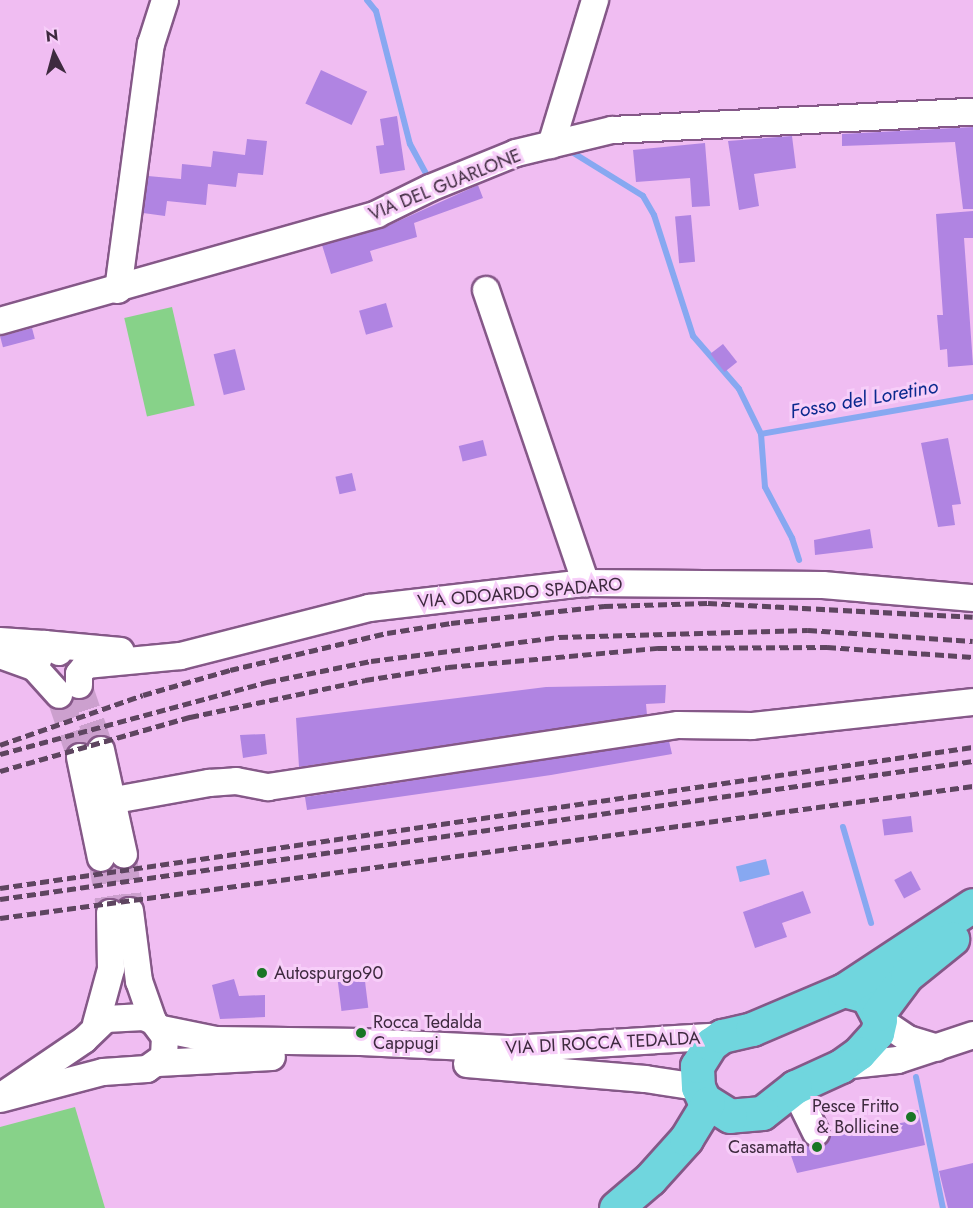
<!DOCTYPE html>
<html>
<head>
<meta charset="utf-8">
<style>
	body { margin:0 }
	#map { position:relative; width:973px; height:1208px; overflow:hidden; background:#f0bdf2; font-family:Jost,sans-serif }
	div>[style] { position:absolute }
	.green>* { inset:0; background:#87d289; transform-origin:0 0 }
	.water>* { inset:0; background:#87a8f1; transform-origin:0 0 }
	.stream>* { height:6px; margin:-3px; padding:0 3px; transform-origin:3px; border-radius:3px; background:#87a8f1 }
	.building>* { inset:0; background:#b084e2; transform-origin:0 0 }
	.minor-tunnel>* { height:26px; margin-top:-13px; transform-origin:0; background:repeating-linear-gradient(90deg,#cca0ce 0 26px,transparent 0 39px) }
	.roads { filter:drop-shadow(2px 0 #855888) drop-shadow(-2px 0 #855888) drop-shadow(0 2px #855888) drop-shadow(0 -2px #855888) }
	.minor>* { height:26px; margin:-13px; padding:0 13px; transform-origin:13px; border-radius:13px; background:#fff }
	.major>* { height:33px; margin:-16.5px; padding:0 16.5px; transform-origin:16.5px; border-radius:16.5px; background:#70d6de }
	.rail>* { height:4.5px; margin-top:-2.25px; transform-origin:0; background:repeating-linear-gradient(90deg,#5e4560 0 9px,transparent 0 13.5px) }
	.dots>* { width:16px; height:16px; translate:-50% -50%; box-sizing:border-box; border:3px solid #f7cef9; border-radius:50% }
	span { translate:-50% -50%; white-space:nowrap; text-align:center; line-height:1.15; -webkit-text-stroke:6px #f7cef9; paint-order:stroke }
	.street-label { font-size:18px; color:#3e2a3f }
	.poi-label { font-size:18px; color:#3e2a3f }
	.left { translate:0 -50%; text-align:left }
	.right { translate:-100% -50%; text-align:right }
	.water-label { font-size:20px; color:#0a298e; font-style:italic }
	.north { position:absolute; left:24px; top:24px; width:60px; height:60px; -webkit-text-stroke:4px #f7cef9; paint-order:stroke; rotate:354deg; font-size:16px; font-weight:700; line-height:24px; text-align:center; color:#3e2a3f }
	.north::after { content:''; display:block; margin:auto; width:21px; height:27px; background:#3e2a3f; clip-path:polygon(50% 0,100% 100%,50% 72%,0 100%) }
</style>
</head>
<body>
<div id="map">
	<div class="green">
		<div style="left:172px;top:307px;width:101px;height:49px;rotate:77deg"></div>
		<div style="clip-path:polygon(75px 1107px,105px 1208px,0 1208px,0 1127px)"></div>
	</div>
	<div class="water">
		<div style="left:766px;top:859px;width:16px;height:31px;rotate:76deg"></div>
	</div>
	<div class="stream">
		<div style="left:367px;top:0;width:14px;rotate:51deg"></div>
		<div style="left:376px;top:11px;width:137px;rotate:75.7deg"></div>
		<div style="left:410px;top:144px;width:42px;rotate:61.6deg"></div>
		<div style="left:567px;top:149px;width:89px;rotate:31.7deg"></div>
		<div style="left:643px;top:196px;width:22px;rotate:60deg"></div>
		<div style="left:654px;top:215px;width:127px;rotate:72.1deg"></div>
		<div style="left:693px;top:336px;width:70px;rotate:49deg"></div>
		<div style="left:739px;top:389px;width:50px;rotate:63.9deg"></div>
		<div style="left:761px;top:434px;width:53px;rotate:85.7deg"></div>
		<div style="left:765px;top:487px;width:58px;rotate:62.1deg"></div>
		<div style="left:792px;top:538px;width:23px;rotate:72deg"></div>
		<div style="left:761px;top:434px;width:215px;rotate:-9.9deg"></div>
		<div style="left:843px;top:827px;width:100px;rotate:73.7deg"></div>
		<div style="left:916px;top:1077px;width:134px;rotate:78.4deg"></div>
	</div>
	<div class="building">
		<div style="left:321px;top:70px;width:51px;height:37px;rotate:25deg"></div>
		<div style="clip-path:polygon(397px 116px,405px 170px,380px 174px,376px 146px,384px 145px,380px 119px)"></div>
		<div style="clip-path:polygon(973px 127px,973px 209px,963px 209px,955px 142px,842px 146px,842px 134px)"></div>
		<div style="clip-path:polygon(792px 136px,796px 168px,754px 174px,759px 206px,739px 210px,728px 141px)"></div>
		<div style="clip-path:polygon(247px 139px,267px 141px,263px 175px,238px 173px,236px 187px,208px 184px,206px 205px,167px 201px,165px 216px,143px 213px,148px 176px,181px 179px,182px 164px,211px 167px,213px 151px,245px 155px)"></div>
		<div style="clip-path:polygon(705px 143px,710px 206px,692px 207px,690px 178px,636px 182px,633px 150px)"></div>
		<div style="clip-path:polygon(478px 185px,483px 198px,414px 223px,417px 237px,370px 251px,373px 261px,331px 274px,322px 245px,383px 228px)"></div>
		<div style="clip-path:polygon(973px 211px,973px 238px,964px 238px,973px 365px,948px 367px,947px 349px,940px 350px,937px 315px,943px 315px,936px 214px)"></div>
		<div style="left:691px;top:215px;width:47px;height:16px;rotate:85deg"></div>
		<div style="left:386px;top:303px;width:25px;height:28px;rotate:74deg"></div>
		<div style="left:32px;top:328px;width:11px;height:33px;rotate:75deg"></div>
		<div style="left:723px;top:344px;width:23px;height:16px;rotate:52deg"></div>
		<div style="left:235px;top:349px;width:42px;height:22px;rotate:76deg"></div>
		<div style="clip-path:polygon(948px 438px,961px 504px,952px 505px,955px 525px,938px 527px,921px 443px)"></div>
		<div style="left:483px;top:440px;width:16px;height:25px;rotate:76deg"></div>
		<div style="left:352px;top:473px;width:18px;height:17px;rotate:77deg"></div>
		<div style="clip-path:polygon(870px 529px,873px 548px,815px 555px,814px 540px)"></div>
		<div style="clip-path:polygon(666px 685px,665px 703px,646px 704px,647px 715px,299px 767px,296px 718px,546px 687px)"></div>
		<div style="clip-path:polygon(265px 734px,267px 754px,243px 758px,240px 735px)"></div>
		<div style="clip-path:polygon(669px 741px,672px 754px,551px 775px,307px 810px,305px 797px)"></div>
		<div style="left:911px;top:816px;width:16px;height:29px;rotate:83deg"></div>
		<div style="left:911px;top:871px;width:21px;height:19px;rotate:62deg"></div>
		<div style="clip-path:polygon(803px 891px,811px 913px,782px 923px,787px 937px,755px 948px,743px 912px)"></div>
		<div style="left:364px;top:973px;width:35px;height:27px;rotate:83deg"></div>
		<div style="clip-path:polygon(234px 979px,239px 996px,265px 995px,265px 1017px,220px 1019px,212px 985px)"></div>
		<div style="clip-path:polygon(918px 1110px,925px 1145px,797px 1173px,787px 1144px,804px 1141px,814px 1148px,822px 1147px,830px 1136px,906px 1122px,904px 1113px)"></div>
		<div style="clip-path:polygon(973px 1163px,973px 1208px,948px 1208px,939px 1171px)"></div>
	</div>
	<div class="minor-tunnel">
		<div style="left:79px;top:685px;width:69px;rotate:71.3deg"></div>
		<div style="left:59px;top:695px;width:65px;rotate:71.3deg"></div>
		<div style="left:124px;top:855px;width:56px;rotate:83.9deg"></div>
		<div style="left:101px;top:858px;width:56px;rotate:80.7deg"></div>
	</div>
	<div class="roads">
		<div class="minor">
			<div style="left:551px;top:145px;width:152px;rotate:-73.1deg"></div>
			<div style="left:118px;top:290px;width:248px;rotate:-82.4deg"></div>
			<div style="left:151px;top:44px;width:46px;rotate:-72.3deg"></div>
			<div style="left:486px;top:290px;width:310px;rotate:71.2deg"></div>
			<div style="left:0;top:321px;width:392px;rotate:-15.8deg"></div>
			<div style="left:377px;top:214px;width:59px;rotate:-26.1deg"></div>
			<div style="left:430px;top:188px;width:93px;rotate:-22.1deg"></div>
			<div style="left:516px;top:153px;width:99px;rotate:-13.5deg"></div>
			<div style="left:612px;top:130px;width:361px;rotate:-2.9deg"></div>
			<div style="left:0;top:641px;width:44px;rotate:3.9deg"></div>
			<div style="left:44px;top:644px;width:17px;rotate:28deg"></div>
			<div style="left:0;top:655px;width:37px;rotate:20deg"></div>
			<div style="left:35px;top:668px;width:36px;rotate:48deg"></div>
			<div style="left:35px;top:668px;width:26px;rotate:-69deg"></div>
			<div style="left:44px;top:644px;width:77px;rotate:5.2deg"></div>
			<div style="left:79px;top:685px;width:11px;rotate:-90deg"></div>
			<div style="left:79px;top:674px;width:11px;rotate:-52deg"></div>
			<div style="left:86px;top:665px;width:95px;rotate:-5.4deg"></div>
			<div style="left:181px;top:656px;width:194px;rotate:-14.3deg"></div>
			<div style="left:369px;top:608px;width:218px;rotate:-6.6deg"></div>
			<div style="left:586px;top:583px;width:237px;rotate:0.5deg"></div>
			<div style="left:823px;top:585px;width:151px;rotate:5deg"></div>
			<div style="left:101px;top:750px;width:107px;rotate:77.6deg"></div>
			<div style="left:80px;top:757px;width:103px;rotate:78.3deg"></div>
			<div style="left:115px;top:800px;width:96px;rotate:-10.3deg"></div>
			<div style="left:209px;top:783px;width:27px;rotate:-4deg"></div>
			<div style="left:236px;top:781px;width:33px;rotate:11deg"></div>
			<div style="left:268px;top:787px;width:415px;rotate:-8.6deg"></div>
			<div style="left:678px;top:725px;width:74px;rotate:0.8deg"></div>
			<div style="left:752px;top:726px;width:222px;rotate:-6.2deg"></div>
			<div style="left:130px;top:911px;width:71px;rotate:82.7deg"></div>
			<div style="left:139px;top:981px;width:42px;rotate:70.7deg"></div>
			<div style="left:880px;top:1020px;width:34px;rotate:34deg"></div>
			<div style="left:908px;top:1039px;width:30px;rotate:17deg"></div>
			<div style="left:96px;top:1024px;width:57px;rotate:-74.7deg"></div>
			<div style="left:111px;top:969px;width:56px;rotate:-91deg"></div>
			<div style="left:162px;top:1029px;width:55px;rotate:11.5deg"></div>
			<div style="left:216px;top:1040px;width:145px;rotate:0.8deg"></div>
			<div style="left:361px;top:1042px;width:151px;rotate:2.7deg"></div>
			<div style="left:512px;top:1049px;width:210px;rotate:-3.5deg"></div>
			<div style="left:158px;top:1063px;width:114px;rotate:-3deg"></div>
			<div style="left:467px;top:1064px;width:179px;rotate:4.8deg"></div>
			<div style="left:645px;top:1079px;width:54px;rotate:8.6deg"></div>
			<div style="left:841px;top:1066px;width:57px;rotate:-6deg"></div>
			<div style="left:898px;top:1060px;width:79px;rotate:-18.4deg"></div>
			<div style="left:794px;top:1088px;width:50px;rotate:63.9deg"></div>
			<div style="left:0;top:1097px;width:102px;rotate:-34.2deg"></div>
			<div style="left:84px;top:1040px;width:30px;rotate:-44deg"></div>
			<div style="left:106px;top:1019px;width:38px;rotate:-3deg"></div>
			<div style="left:144px;top:1017px;width:10px;rotate:24deg"></div>
			<div style="left:153px;top:1021px;width:20px;rotate:53deg"></div>
			<div style="left:165px;top:1037px;width:20px;rotate:93deg"></div>
			<div style="left:164px;top:1057px;width:21px;rotate:145deg"></div>
			<div style="left:147px;top:1069px;width:44px;rotate:176.1deg"></div>
			<div style="left:103px;top:1072px;width:106px;rotate:165.3deg"></div>
		</div>
		<div class="major">
			<div style="left:844px;top:990px;width:24px;rotate:15deg"></div>
			<div style="left:867px;top:996px;width:27px;rotate:62deg"></div>
			<div style="left:880px;top:1020px;width:13px;rotate:103deg"></div>
			<div style="left:877px;top:1033px;width:27px;rotate:132deg"></div>
			<div style="left:859px;top:1053px;width:22px;rotate:144deg"></div>
			<div style="left:841px;top:1066px;width:51px;rotate:155.5deg"></div>
			<div style="left:795px;top:1087px;width:42px;rotate:141.8deg"></div>
			<div style="left:762px;top:1113px;width:32px;rotate:175deg"></div>
			<div style="left:730px;top:1116px;width:31px;rotate:-148deg"></div>
			<div style="left:704px;top:1100px;width:14px;rotate:-115deg"></div>
			<div style="left:698px;top:1087px;width:21px;rotate:-93deg"></div>
			<div style="left:697px;top:1066px;width:26px;rotate:-58deg"></div>
			<div style="left:711px;top:1044px;width:14px;rotate:-36deg"></div>
			<div style="left:722px;top:1036px;width:31px;rotate:-13deg"></div>
			<div style="left:752px;top:1029px;width:100px;rotate:-23deg"></div>
			<div style="left:844px;top:990px;width:154px;rotate:-33.4deg"></div>
			<div style="left:878px;top:1014px;width:49px;rotate:-53.4deg"></div>
			<div style="left:907px;top:975px;width:58px;rotate:-38.7deg"></div>
			<div style="left:616px;top:1208px;width:45px;rotate:-40.5deg"></div>
			<div style="left:650px;top:1179px;width:54px;rotate:-48deg"></div>
			<div style="left:686px;top:1139px;width:42px;rotate:-58.6deg"></div>
		</div>
	</div>
	<div class="rail">
		<div style="left:0;top:745px;width:151px;rotate:-19.3deg"></div>
		<div style="left:143px;top:695px;width:91px;rotate:-16deg"></div>
		<div style="left:230px;top:670px;width:161px;rotate:-13.3deg"></div>
		<div style="left:387px;top:633px;width:65px;rotate:-8.9deg"></div>
		<div style="left:451px;top:623px;width:154px;rotate:-6.3deg"></div>
		<div style="left:604px;top:606px;width:104px;rotate:-1.7deg"></div>
		<div style="left:708px;top:603px;width:265px;rotate:3deg"></div>
		<div style="left:0;top:754px;width:277px;rotate:-15.1deg"></div>
		<div style="left:267px;top:682px;width:106px;rotate:-11.4deg"></div>
		<div style="left:371px;top:661px;width:190px;rotate:-7.3deg"></div>
		<div style="left:559px;top:637px;width:249px;rotate:-1.6deg"></div>
		<div style="left:808px;top:630px;width:165px;rotate:3.8deg"></div>
		<div style="left:0;top:771px;width:198px;rotate:-15.9deg"></div>
		<div style="left:190px;top:717px;width:179px;rotate:-11.9deg"></div>
		<div style="left:365px;top:680px;width:84px;rotate:-8.9deg"></div>
		<div style="left:448px;top:667px;width:211px;rotate:-5.2deg"></div>
		<div style="left:658px;top:648px;width:169px;rotate:-0.3deg"></div>
		<div style="left:827px;top:647px;width:146px;rotate:3.9deg"></div>
		<div style="left:0;top:888px;width:983px;rotate:-8.25deg"></div>
		<div style="left:0;top:899px;width:983px;rotate:-8.07deg"></div>
		<div style="left:0;top:918px;width:982px;rotate:-7.73deg"></div>
	</div>
	<div class="dots">
		<div style="left:262px;top:973px;background:#197625"></div>
		<div style="left:361px;top:1033px;background:#197625"></div>
		<div style="left:911px;top:1117px;background:#197625"></div>
		<div style="left:817px;top:1147px;background:#197625"></div>
	</div>
	<div class="street-label">
		<span style="left:445px;top:185px;rotate:-22deg">VIA DEL GUARLONE</span>
		<span style="left:520px;top:593px;rotate:-5deg">VIA ODOARDO SPADARO</span>
		<span style="left:603px;top:1043px;rotate:-3deg">VIA DI ROCCA TEDALDA</span>
	</div>
	<div class="poi-label">
		<span class="left" style="left:274px;top:973px">Autospurgo90</span>
		<span class="left" style="left:373px;top:1033px">Rocca Tedalda<br>Cappugi</span>
		<span class="right" style="left:899px;top:1117px">Pesce Fritto<br>&amp; Bollicine</span>
		<span class="right" style="left:805px;top:1147px">Casamatta</span>
	</div>
	<div class="water-label">
		<span style="left:864px;top:399px;rotate:-10deg">Fosso del Loretino</span>
	</div>
	<div class="north">N</div>
</div>
</body>
</html>
